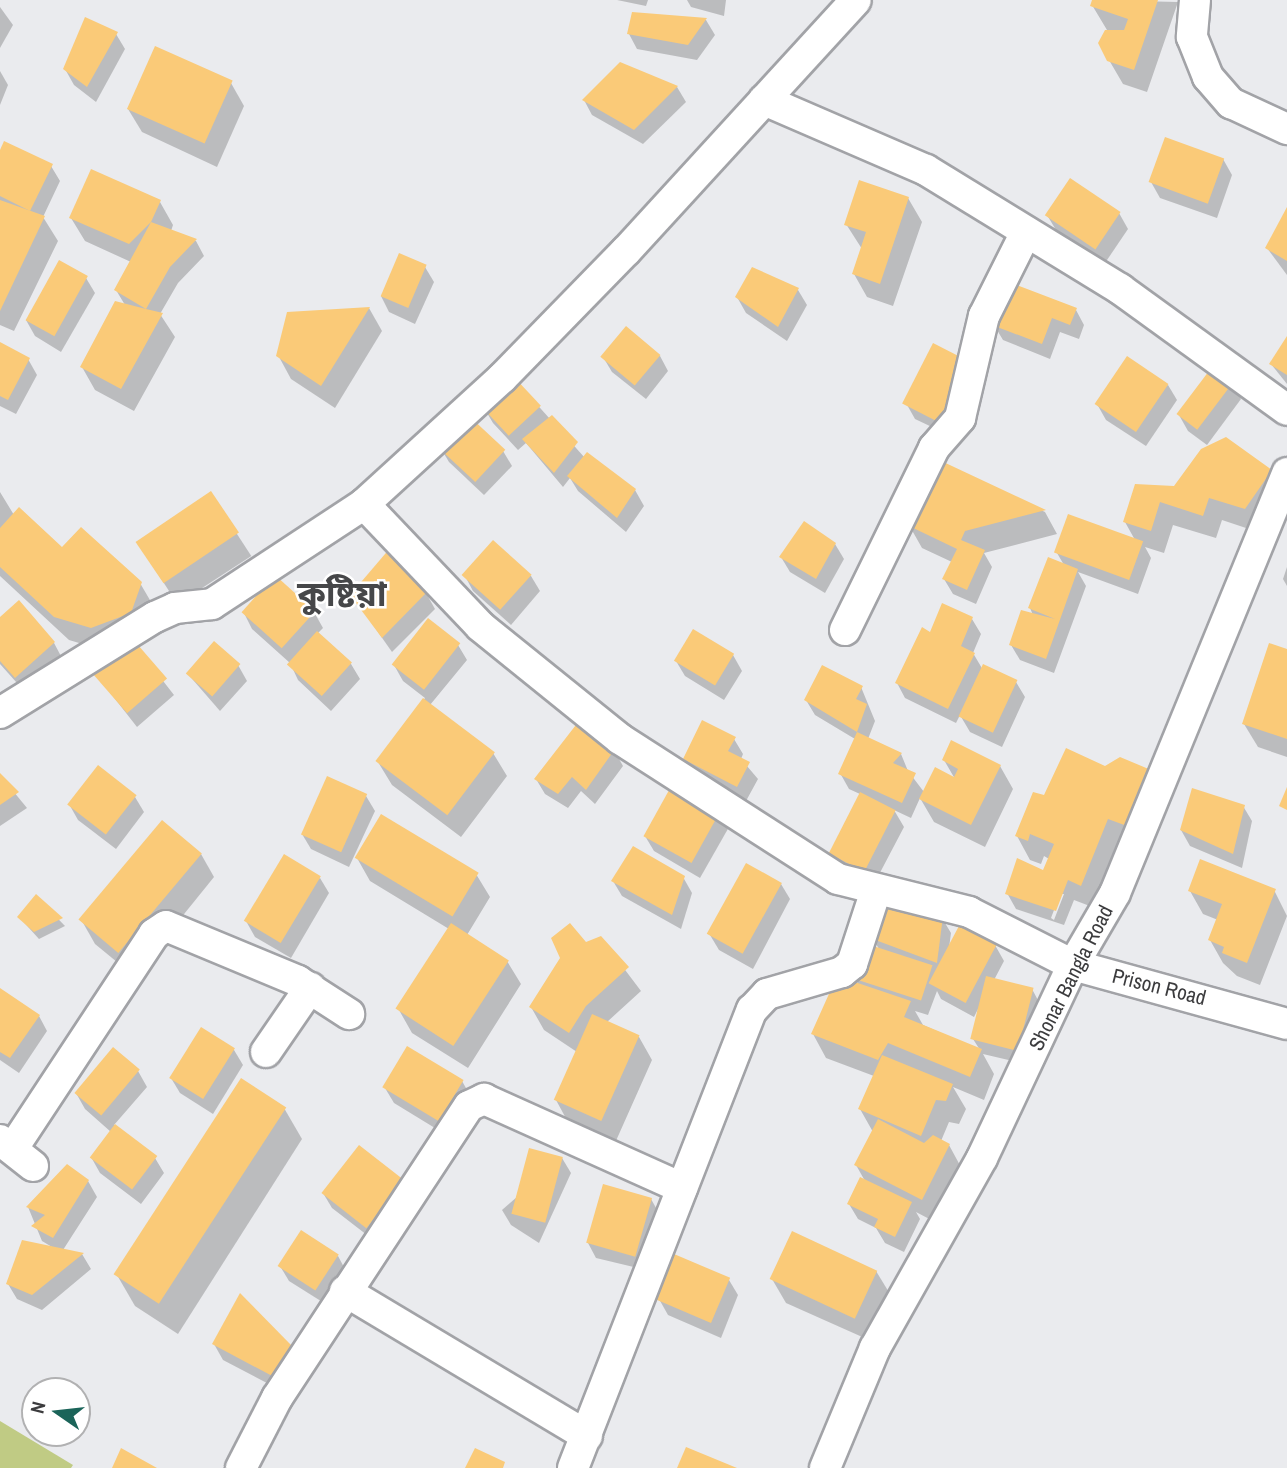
<!DOCTYPE html>
<html>
<head>
<meta charset="utf-8">
<style>
	body { margin:0 }
	#map { position:relative; width:1287px; height:1468px; overflow:hidden; background:#eaebee; font-family:"Archivo Narrow","Noto Sans Bengali",sans-serif }
	div>[style] { position:absolute }
	.green>* { inset:0; background:#c0cb84 }
	.shadow>* { inset:0; background:#0003; transform-origin:0 0 }
	.building>* { inset:0; background:#faca78; transform-origin:0 0 }
	.roads { filter:drop-shadow(2px 0 #a2a3a7) drop-shadow(-2px 0 #a2a3a7) drop-shadow(0 2px #a2a3a7) drop-shadow(0 -2px #a2a3a7) }
	.minor>* { height:30px; margin:-15px; padding:0 15px; transform-origin:15px; border-radius:15px; background:#fff }
	span { translate:-50% -50%; white-space:nowrap; text-align:center; line-height:1.15; -webkit-text-stroke:5px #fff; paint-order:stroke }
	.street-label { font-size:21px; color:#3c3c3e }
	.town-label { font-size:35px; color:#464749; font-weight:700 }
	.north { position:absolute; left:21px; top:1377px; width:70px; height:70px; box-sizing:border-box; background:#fff; border:2px solid #b1b1b2; border-radius:50%; rotate:284deg; font-size:19px; font-weight:700; line-height:28px; text-align:center; color:#3c3c3e }
	.north::after { content:''; display:block; margin:auto; width:24px; height:32px; background:#1b6459; clip-path:polygon(50% 0,100% 100%,50% 72%,0 100%) }
</style>
</head>
<body>
<div id="map">
	<div class="green">
		<div style="clip-path:polygon(0 1421px,73px 1465px,71px 1468px,0 1468px)"></div>
	</div>
	<div class="shadow">
		<div style="clip-path:polygon(617px 0,648px 0,646px 6px)"></div>
		<div style="clip-path:polygon(687px 0,726px 0,724px 16px,691px 7px)"></div>
		<div style="clip-path:polygon(1094px 0,1178px 2px,1147px 92px,1123px 84px,1109px 60px,1100px 43px,1107px 30px,1092px 5px)"></div>
		<div style="clip-path:polygon(0 7px,13px 25px,0 48px)"></div>
		<div style="clip-path:polygon(634px 14px,706px 20px,715px 35px,697px 60px,637px 49px,629px 34px)"></div>
		<div style="clip-path:polygon(116px 34px,125px 49px,96px 102px,74px 85px,65px 69px)"></div>
		<div style="clip-path:polygon(0 71px,8px 85px,0 105px)"></div>
		<div style="clip-path:polygon(231px 83px,244px 106px,217px 167px,142px 132px,128px 109px)"></div>
		<div style="clip-path:polygon(677px 87px,686px 102px,643px 144px,592px 115px,584px 100px)"></div>
		<div style="clip-path:polygon(0 154px,51px 166px,60px 181px,43px 217px,58px 241px,14px 331px,0 325px)"></div>
		<div style="clip-path:polygon(1223px 159px,1232px 175px,1217px 218px,1160px 198px,1151px 182px)"></div>
		<div style="clip-path:polygon(908px 198px,922px 222px,893px 306px,867px 297px,854px 274px,862px 249px,846px 224px)"></div>
		<div style="clip-path:polygon(160px 202px,173px 225px,171px 231px,196px 241px,204px 256px,178px 283px,160px 314px,175px 337px,134px 411px,95px 390px,82px 367px,125px 305px,116px 290px,131px 262px,85px 241px,71px 218px)"></div>
		<div style="clip-path:polygon(1287px 211px,1287px 275px,1267px 248px)"></div>
		<div style="clip-path:polygon(1119px 213px,1128px 229px,1105px 263px,1056px 230px,1047px 215px)"></div>
		<div style="clip-path:polygon(425px 267px,434px 282px,415px 324px,389px 312px,381px 296px)"></div>
		<div style="clip-path:polygon(86px 278px,95px 293px,61px 352px,35px 336px,26px 320px)"></div>
		<div style="clip-path:polygon(798px 290px,807px 305px,787px 341px,746px 313px,737px 297px)"></div>
		<div style="clip-path:polygon(369px 308px,382px 331px,335px 408px,291px 379px,278px 355px)"></div>
		<div style="clip-path:polygon(1076px 310px,1084px 325px,1079px 339px,1060px 332px,1050px 359px,1003px 340px,994px 325px)"></div>
		<div style="clip-path:polygon(1287px 339px,1287px 384px,1271px 364px)"></div>
		<div style="clip-path:polygon(934px 345px,953px 437px,915px 419px,906px 403px)"></div>
		<div style="clip-path:polygon(0 346px,28px 359px,37px 375px,16px 414px,0 406px)"></div>
		<div style="clip-path:polygon(660px 356px,668px 371px,646px 399px,612px 372px,603px 357px)"></div>
		<div style="clip-path:polygon(515px 380px,585px 458px,635px 490px,644px 506px,626px 532px,578px 491px,570px 478px,563px 487px,526px 443px,518px 450px,493px 423px,484px 408px)"></div>
		<div style="clip-path:polygon(1232px 384px,1241px 399px,1207px 445px,1188px 431px,1179px 415px)"></div>
		<div style="clip-path:polygon(1168px 385px,1177px 400px,1146px 446px,1106px 420px,1097px 404px)"></div>
		<div style="clip-path:polygon(440px 447px,503px 451px,512px 466px,484px 495px,449px 462px)"></div>
		<div style="clip-path:polygon(938px 462px,1045px 512px,1057px 534px,984px 553px,992px 567px,976px 604px,953px 594px,944px 579px,952px 562px,922px 548px,909px 525px)"></div>
		<div style="clip-path:polygon(1271px 471px,1284px 494px,1258px 532px,1222px 520px,1216px 538px,1173px 525px,1164px 553px,1145px 547px,1151px 558px,1138px 594px,1078px 572px,1086px 586px,1054px 673px,1020px 660px,1011px 645px,1033px 615px,1030px 608px,1064px 565px,1057px 553px,1135px 540px,1125px 522px,1175px 488px)"></div>
		<div style="clip-path:polygon(0 492px,14px 515px,63px 550px,140px 583px,154px 607px,132px 641px,174px 695px,137px 727px,94px 672px,106px 651px,69px 640px,0 576px)"></div>
		<div style="left:211px;top:494px;width:74px;height:88px;rotate:57deg"></div>
		<div style="clip-path:polygon(835px 544px,844px 559px,825px 593px,790px 572px,781px 557px)"></div>
		<div style="clip-path:polygon(1287px 567px,1287px 586px,1283px 579px)"></div>
		<div style="clip-path:polygon(465px 576px,531px 576px,540px 591px,511px 625px,473px 591px)"></div>
		<div style="clip-path:polygon(275px 578px,314px 612px,323px 628px,318px 633px,351px 664px,360px 679px,331px 711px,298px 680px,290px 663px,252px 629px,244px 613px)"></div>
		<div style="clip-path:polygon(426px 593px,435px 609px,392px 652px,352px 595px)"></div>
		<div style="clip-path:polygon(0 619px,54px 643px,62px 658px,25px 692px,0 664px)"></div>
		<div style="clip-path:polygon(972px 619px,981px 634px,973px 653px,983px 670px,1016px 682px,1025px 697px,1002px 747px,970px 732px,960px 715px,956px 723px,905px 698px,897px 683px,930px 635px)"></div>
		<div style="clip-path:polygon(458px 645px,467px 660px,430px 705px,493px 753px,507px 776px,461px 837px,392px 785px,378px 762px,425px 698px,403px 681px,394px 665px)"></div>
		<div style="clip-path:polygon(1287px 651px,1287px 757px,1258px 747px,1244px 724px)"></div>
		<div style="clip-path:polygon(733px 655px,742px 671px,724px 700px,685px 676px,676px 661px)"></div>
		<div style="clip-path:polygon(238px 665px,247px 681px,220px 711px,187px 673px)"></div>
		<div style="clip-path:polygon(861px 687px,875px 721px,868px 739px,901px 754px,908px 771px,924px 792px,955px 779px,944px 760px,1000px 766px,1013px 789px,985px 847px,934px 822px,920px 798px,911px 818px,894px 810px,904px 827px,873px 886px,839px 868px,830px 853px,860px 794px,849px 789px,840px 773px,855px 739px,815px 715px,806px 700px)"></div>
		<div style="clip-path:polygon(734px 739px,743px 754px,741px 759px,758px 779px,746px 801px,694px 774px,685px 759px)"></div>
		<div style="clip-path:polygon(614px 750px,623px 766px,595px 804px,581px 791px,568px 808px,545px 794px,536px 779px)"></div>
		<div style="clip-path:polygon(evenodd,1149px 772px,1095px 908px,1074px 900px,1064px 925px,1016px 909px,1007px 893px,1044px 872px,1049px 859px,1044px 856px,1041px 864px,1030px 860px,1017px 836px,1045px 797px,1149px 772px,1060px 894px,1064px 894px,1054px 920px,1051px 918px,1060px 894px)"></div>
		<div style="clip-path:polygon(0 775px,27px 808px,0 826px)"></div>
		<div style="clip-path:polygon(674px 785px,729px 827px,700px 878px,654px 851px,645px 836px)"></div>
		<div style="clip-path:polygon(366px 796px,375px 811px,349px 867px,311px 849px,302px 834px)"></div>
		<div style="clip-path:polygon(135px 797px,144px 812px,116px 849px,78px 820px,69px 804px)"></div>
		<div style="clip-path:polygon(1243px 806px,1252px 821px,1242px 868px,1190px 846px,1181px 830px)"></div>
		<div style="clip-path:polygon(201px 854px,214px 877px,134px 976px,95px 944px,82px 921px)"></div>
		<div style="clip-path:polygon(357px 858px,476px 874px,490px 897px,467px 935px,507px 961px,521px 984px,468px 1068px,412px 1033px,399px 1010px,449px 929px,370px 881px)"></div>
		<div style="clip-path:polygon(683px 877px,692px 893px,681px 929px,622px 896px,613px 881px)"></div>
		<div style="clip-path:polygon(320px 878px,329px 893px,291px 958px,255px 937px,246px 921px)"></div>
		<div style="clip-path:polygon(781px 884px,790px 899px,753px 969px,719px 950px,710px 935px)"></div>
		<div style="clip-path:polygon(1274px 890px,1287px 916px,1260px 985px,1237px 976px,1223px 963px,1210px 940px,1218px 920px,1203px 914px,1190px 891px)"></div>
		<div style="clip-path:polygon(37px 897px,65px 926px,39px 939px,19px 917px)"></div>
		<div style="clip-path:polygon(evenodd,942px 918px,951px 933px,949px 948px,995px 945px,1004px 961px,994px 980px,1032px 989px,1040px 1004px,1026px 1064px,983px 1054px,994px 1074px,984px 1100px,953px 1087px,966px 1109px,959px 1124px,949px 1122px,941px 1141px,949px 1145px,962px 1169px,935px 1222px,916px 1212px,920px 1219px,904px 1252px,885px 1243px,876px 1228px,858px 1219px,849px 1204px,865px 1181px,856px 1165px,873px 1132px,860px 1109px,874px 1076px,826px 1058px,813px 1034px,859px 986px,855px 977px,879px 949px,872px 937px,942px 918px,937px 991px,941px 999px,974px 1017px,978px 1009px,973px 1039px,980px 1050px,923px 1025px,915px 1011px,928px 1015px,937px 991px)"></div>
		<div style="clip-path:polygon(601px 938px,641px 991px,607px 1022px,639px 1037px,652px 1060px,615px 1143px,569px 1124px,556px 1100px,577px 1052px,544px 1030px,531px 1007px,585px 944px)"></div>
		<div style="clip-path:polygon(0 990px,39px 1016px,47px 1031px,19px 1073px,0 1060px)"></div>
		<div style="clip-path:polygon(201px 1029px,234px 1050px,243px 1065px,213px 1114px,180px 1093px,171px 1078px)"></div>
		<div style="clip-path:polygon(138px 1071px,147px 1087px,114px 1125px,155px 1158px,164px 1173px,141px 1204px,100px 1173px,91px 1157px,111px 1132px,85px 1109px,76px 1093px)"></div>
		<div style="clip-path:polygon(462px 1081px,471px 1097px,448px 1136px,394px 1103px,385px 1088px)"></div>
		<div style="clip-path:polygon(284px 1108px,302px 1139px,178px 1334px,135px 1306px,117px 1275px)"></div>
		<div style="clip-path:polygon(562px 1158px,571px 1173px,539px 1243px,511px 1225px,502px 1210px)"></div>
		<div style="clip-path:polygon(67px 1166px,88px 1181px,97px 1197px,63px 1250px,82px 1254px,91px 1269px,42px 1310px,17px 1299px,8px 1284px,52px 1247px,42px 1241px,28px 1207px)"></div>
		<div style="clip-path:polygon(402px 1182px,376px 1242px,332px 1208px,323px 1193px)"></div>
		<div style="clip-path:polygon(651px 1199px,660px 1215px,642px 1269px,596px 1258px,588px 1243px)"></div>
		<div style="clip-path:polygon(338px 1256px,346px 1271px,324px 1303px,289px 1281px,280px 1266px)"></div>
		<div style="clip-path:polygon(876px 1271px,890px 1294px,869px 1340px,786px 1303px,772px 1279px)"></div>
		<div style="clip-path:polygon(729px 1280px,738px 1295px,721px 1338px,668px 1315px,659px 1299px)"></div>
		<div style="clip-path:polygon(214px 1344px,291px 1347px,300px 1363px,284px 1392px,223px 1360px)"></div>
	</div>
	<div class="building">
		<div style="clip-path:polygon(1092px 0,1158px 0,1134px 70px,1107px 61px,1098px 43px,1105px 30px,1124px 30px,1128px 19px,1090px 6px)"></div>
		<div style="clip-path:polygon(632px 12px,707px 18px,688px 45px,627px 34px)"></div>
		<div style="clip-path:polygon(85px 17px,118px 32px,87px 87px,63px 69px)"></div>
		<div style="left:155px;top:46px;width:85px;height:69px;rotate:24deg"></div>
		<div style="clip-path:polygon(620px 62px,678px 86px,634px 130px,582px 100px)"></div>
		<div style="left:1165px;top:137px;width:63px;height:48px;rotate:20deg"></div>
		<div style="clip-path:polygon(4px 141px,53px 164px,30px 211px,0 196px,0 150px)"></div>
		<div style="clip-path:polygon(91px 169px,161px 200px,151px 222px,129px 244px,69px 218px)"></div>
		<div style="left:1070px;top:178px;width:61px;height:45px;rotate:34deg"></div>
		<div style="clip-path:polygon(859px 180px,909px 197px,880px 284px,852px 274px,866px 232px,844px 225px)"></div>
		<div style="clip-path:polygon(0 200px,45px 216px,0 311px)"></div>
		<div style="clip-path:polygon(1287px 207px,1287px 261px,1265px 248px)"></div>
		<div style="clip-path:polygon(151px 222px,197px 239px,170px 267px,146px 309px,163px 313px,121px 389px,80px 367px,115px 301px,146px 309px,114px 290px)"></div>
		<div style="left:399px;top:253px;width:30px;height:47px;rotate:23deg"></div>
		<div style="left:59px;top:260px;width:33px;height:69px;rotate:29deg"></div>
		<div style="clip-path:polygon(752px 267px,799px 288px,778px 327px,735px 297px)"></div>
		<div style="clip-path:polygon(1009px 282px,1077px 308px,1070px 325px,1052px 318px,1042px 344px,992px 325px)"></div>
		<div style="clip-path:polygon(370px 307px,321px 386px,276px 356px,287px 312px)"></div>
		<div style="left:626px;top:326px;width:45px;height:40px;rotate:40deg"></div>
		<div style="clip-path:polygon(1287px 336px,1287px 375px,1269px 364px)"></div>
		<div style="clip-path:polygon(0 342px,30px 358px,8px 400px,0 396px)"></div>
		<div style="left:933px;top:343px;width:45px;height:68px;rotate:27deg"></div>
		<div style="left:1127px;top:356px;width:50px;height:58px;rotate:34deg"></div>
		<div style="left:1212px;top:367px;width:26px;height:59px;rotate:37deg"></div>
		<div style="left:515px;top:378px;width:38px;height:44px;rotate:47deg"></div>
		<div style="left:468px;top:415px;width:51px;height:44px;rotate:43deg"></div>
		<div style="clip-path:polygon(552px 415px,578px 442px,554px 473px,522px 439px)"></div>
		<div style="clip-path:polygon(1226px 437px,1272px 470px,1245px 509px,1209px 498px,1203px 516px,1160px 502px,1151px 531px,1123px 522px,1135px 484px,1174px 486px,1201px 449px)"></div>
		<div style="clip-path:polygon(587px 452px,636px 489px,617px 518px,567px 476px)"></div>
		<div style="clip-path:polygon(937px 459px,1046px 510px,965px 531px,961px 540px,985px 550px,967px 590px,942px 579px,957px 549px,907px 525px)"></div>
		<div style="left:211px;top:491px;width:50px;height:91px;rotate:56deg"></div>
		<div style="clip-path:polygon(19px 507px,62px 547px,81px 527px,142px 582px,131px 613px,91px 628px,54px 617px,0 567px,0 528px)"></div>
		<div style="left:1068px;top:514px;width:80px;height:41px;rotate:20deg"></div>
		<div style="clip-path:polygon(804px 521px,836px 543px,816px 579px,779px 557px)"></div>
		<div style="left:493px;top:540px;width:52px;height:47px;rotate:42deg"></div>
		<div style="clip-path:polygon(391px 547px,427px 592px,382px 638px,350px 595px)"></div>
		<div style="clip-path:polygon(1048px 557px,1078px 569px,1046px 659px,1009px 645px,1021px 610px,1055px 619px,1028px 608px)"></div>
		<div style="left:275px;top:575px;width:54px;height:50px;rotate:42deg"></div>
		<div style="clip-path:polygon(19px 600px,55px 642px,15px 678px,0 661px,0 617px)"></div>
		<div style="clip-path:polygon(942px 603px,973px 617px,961px 646px,975px 653px,948px 709px,895px 683px,922px 627px,930px 632px)"></div>
		<div style="left:428px;top:618px;width:41px;height:59px;rotate:38deg"></div>
		<div style="left:693px;top:629px;width:48px;height:37px;rotate:31deg"></div>
		<div style="left:317px;top:631px;width:47px;height:45px;rotate:42deg"></div>
		<div style="left:131px;top:637px;width:55px;height:53px;rotate:49deg"></div>
		<div style="left:214px;top:641px;width:35px;height:43px;rotate:41deg"></div>
		<div style="clip-path:polygon(1269px 643px,1287px 649px,1287px 739px,1242px 724px)"></div>
		<div style="left:983px;top:664px;width:38px;height:58px;rotate:25deg"></div>
		<div style="clip-path:polygon(822px 665px,863px 686px,856px 699px,867px 704px,857px 732px,902px 753px,893px 763px,916px 773px,902px 803px,838px 774px,857px 732px,804px 700px)"></div>
		<div style="left:423px;top:698px;width:90px;height:79px;rotate:37deg"></div>
		<div style="clip-path:polygon(702px 720px,736px 737px,728px 751px,750px 762px,737px 787px,683px 759px)"></div>
		<div style="clip-path:polygon(579px 721px,615px 749px,586px 790px,572px 777px,558px 794px,534px 779px)"></div>
		<div style="clip-path:polygon(951px 740px,1001px 765px,971px 825px,919px 799px,935px 767px,954px 777px,958px 769px,942px 760px)"></div>
		<div style="clip-path:polygon(1066px 748px,1105px 766px,1120px 757px,1151px 770px,1127px 826px,1108px 819px,1081px 886px,1068px 880px,1056px 911px,1005px 894px,1017px 858px,1043px 870px,1054px 844px,1030px 834px,1028px 841px,1015px 836px,1033px 792px,1044px 795px)"></div>
		<div style="left:98px;top:765px;width:49px;height:50px;rotate:38deg"></div>
		<div style="clip-path:polygon(0 773px,19px 792px,0 805px)"></div>
		<div style="left:327px;top:776px;width:44px;height:64px;rotate:24deg"></div>
		<div style="left:673px;top:783px;width:55px;height:61px;rotate:29deg"></div>
		<div style="clip-path:polygon(1287px 787px,1287px 810px,1279px 806px)"></div>
		<div style="clip-path:polygon(1192px 788px,1245px 805px,1233px 854px,1180px 830px)"></div>
		<div style="left:860px;top:792px;width:40px;height:69px;rotate:27deg"></div>
		<div style="left:381px;top:814px;width:114px;height:51px;rotate:31deg"></div>
		<div style="left:162px;top:820px;width:52px;height:130px;rotate:40deg"></div>
		<div style="clip-path:polygon(633px 846px,685px 876px,672px 915px,611px 881px)"></div>
		<div style="left:284px;top:854px;width:43px;height:78px;rotate:31deg"></div>
		<div style="clip-path:polygon(1200px 859px,1276px 889px,1247px 963px,1222px 953px,1224px 947px,1208px 940px,1222px 904px,1188px 891px)"></div>
		<div style="left:746px;top:863px;width:41px;height:81px;rotate:29deg"></div>
		<div style="clip-path:polygon(36px 894px,63px 918px,34px 932px,17px 917px)"></div>
		<div style="clip-path:polygon(884px 895px,943px 916px,937px 963px,870px 938px)"></div>
		<div style="left:451px;top:923px;width:69px;height:102px;rotate:33deg"></div>
		<div style="clip-path:polygon(570px 923px,586px 942px,601px 936px,629px 967px,586px 1006px,569px 1033px,529px 1007px,560px 958px,551px 938px)"></div>
		<div style="left:960px;top:924px;width:42px;height:67px;rotate:28deg"></div>
		<div style="left:864px;top:943px;width:72px;height:37px;rotate:18deg"></div>
		<div style="clip-path:polygon(837px 976px,911px 1001px,904px 1017px,982px 1049px,970px 1077px,888px 1043px,878px 1060px,811px 1034px)"></div>
		<div style="left:986px;top:976px;width:49px;height:65px;rotate:14deg"></div>
		<div style="clip-path:polygon(0 988px,40px 1015px,10px 1058px,0 1052px)"></div>
		<div style="left:592px;top:1014px;width:52px;height:94px;rotate:24deg"></div>
		<div style="left:201px;top:1027px;width:40px;height:60px;rotate:32deg"></div>
		<div style="left:407px;top:1046px;width:66px;height:48px;rotate:31deg"></div>
		<div style="left:113px;top:1047px;width:35px;height:60px;rotate:40deg"></div>
		<div style="clip-path:polygon(882px 1055px,953px 1084px,946px 1101px,936px 1100px,921px 1136px,858px 1109px)"></div>
		<div style="left:241px;top:1078px;width:54px;height:234px;rotate:33deg"></div>
		<div style="clip-path:polygon(878px 1119px,924px 1143px,933px 1135px,950px 1144px,922px 1200px,854px 1165px)"></div>
		<div style="left:115px;top:1124px;width:53px;height:42px;rotate:37deg"></div>
		<div style="left:359px;top:1145px;width:57px;height:61px;rotate:38deg"></div>
		<div style="left:529px;top:1148px;width:35px;height:68px;rotate:15deg"></div>
		<div style="clip-path:polygon(67px 1164px,89px 1180px,53px 1238px,31px 1226px,45px 1215px,26px 1207px)"></div>
		<div style="clip-path:polygon(860px 1177px,912px 1202px,895px 1237px,874px 1227px,878px 1219px,847px 1204px)"></div>
		<div style="left:603px;top:1184px;width:51px;height:61px;rotate:16deg"></div>
		<div style="left:301px;top:1230px;width:45px;height:43px;rotate:33deg"></div>
		<div style="left:792px;top:1231px;width:94px;height:53px;rotate:25deg"></div>
		<div style="clip-path:polygon(22px 1240px,84px 1253px,32px 1295px,6px 1284px)"></div>
		<div style="left:674px;top:1254px;width:61px;height:49px;rotate:23deg"></div>
		<div style="clip-path:polygon(240px 1293px,292px 1346px,276px 1378px,212px 1344px)"></div>
		<div style="clip-path:polygon(686px 1447px,737px 1468px,677px 1468px)"></div>
		<div style="clip-path:polygon(121px 1448px,157px 1468px,112px 1468px)"></div>
		<div style="clip-path:polygon(475px 1448px,505px 1462px,503px 1468px,465px 1468px)"></div>
	</div>
	<div class="roads">
		<div class="minor">
			<div style="left:1195px;top:0;width:37px;rotate:95deg"></div>
			<div style="left:1192px;top:37px;width:43px;rotate:68.2deg"></div>
			<div style="left:1208px;top:77px;width:35px;rotate:49deg"></div>
			<div style="left:1231px;top:103px;width:62px;rotate:24.9deg"></div>
			<div style="left:764px;top:100px;width:176px;rotate:23.4deg"></div>
			<div style="left:926px;top:170px;width:228px;rotate:31.5deg"></div>
			<div style="left:1120px;top:289px;width:206px;rotate:35.9deg"></div>
			<div style="left:364px;top:504px;width:168px;rotate:46.4deg"></div>
			<div style="left:480px;top:626px;width:180px;rotate:38.9deg"></div>
			<div style="left:620px;top:739px;width:259px;rotate:32.7deg"></div>
			<div style="left:838px;top:879px;width:135px;rotate:14.1deg"></div>
			<div style="left:969px;top:912px;width:117px;rotate:27deg"></div>
			<div style="left:1073px;top:965px;width:222px;rotate:15.4deg"></div>
			<div style="left:845px;top:630px;width:203px;rotate:-63.9deg"></div>
			<div style="left:934px;top:448px;width:40px;rotate:-49deg"></div>
			<div style="left:960px;top:418px;width:105px;rotate:-76.8deg"></div>
			<div style="left:984px;top:316px;width:94px;rotate:-63.4deg"></div>
			<div style="left:0;top:713px;width:182px;rotate:-31.8deg"></div>
			<div style="left:155px;top:617px;width:22px;rotate:-24deg"></div>
			<div style="left:175px;top:608px;width:37px;rotate:-6deg"></div>
			<div style="left:212px;top:604px;width:182px;rotate:-33.3deg"></div>
			<div style="left:364px;top:504px;width:187px;rotate:-42.4deg"></div>
			<div style="left:502px;top:378px;width:177px;rotate:-45.7deg"></div>
			<div style="left:626px;top:251px;width:340px;rotate:-47.5deg"></div>
			<div style="left:266px;top:1052px;width:78px;rotate:-55.5deg"></div>
			<div style="left:0;top:1140px;width:42px;rotate:38.2deg"></div>
			<div style="left:13px;top:1148px;width:256px;rotate:-56.6deg"></div>
			<div style="left:154px;top:934px;width:14px;rotate:-34deg"></div>
			<div style="left:166px;top:926px;width:143px;rotate:22.6deg"></div>
			<div style="left:298px;top:981px;width:61px;rotate:32.9deg"></div>
			<div style="left:345px;top:1291px;width:282px;rotate:30.9deg"></div>
			<div style="left:241px;top:1468px;width:79px;rotate:-62.8deg"></div>
			<div style="left:277px;top:1398px;width:349px;rotate:-56.7deg"></div>
			<div style="left:469px;top:1106px;width:17px;rotate:-25deg"></div>
			<div style="left:484px;top:1099px;width:217px;rotate:24.2deg"></div>
			<div style="left:573px;top:1468px;width:492px;rotate:-68.7deg"></div>
			<div style="left:752px;top:1010px;width:22px;rotate:-47deg"></div>
			<div style="left:767px;top:994px;width:78px;rotate:-16.3deg"></div>
			<div style="left:842px;top:972px;width:13px;rotate:-39deg"></div>
			<div style="left:852px;top:964px;width:78px;rotate:-72deg"></div>
			<div style="left:825px;top:1468px;width:130px;rotate:-67.4deg"></div>
			<div style="left:875px;top:1348px;width:218px;rotate:-60.6deg"></div>
			<div style="left:982px;top:1158px;width:213px;rotate:-64.8deg"></div>
			<div style="left:1073px;top:965px;width:83px;rotate:-59.7deg"></div>
			<div style="left:1115px;top:893px;width:454px;rotate:-67.7deg"></div>
		</div>
	</div>
	<div class="street-label">
		<span style="left:1071px;top:978px;rotate:-63deg">Shonar Bangla Road</span>
		<span style="left:1159px;top:987px;rotate:14deg">Prison Road</span>
	</div>
	<div class="town-label">
		<span style="left:342px;top:594px">কুষ্টিয়া</span>
	</div>
	<div class="north">N</div>
</div>
</body>
</html>
